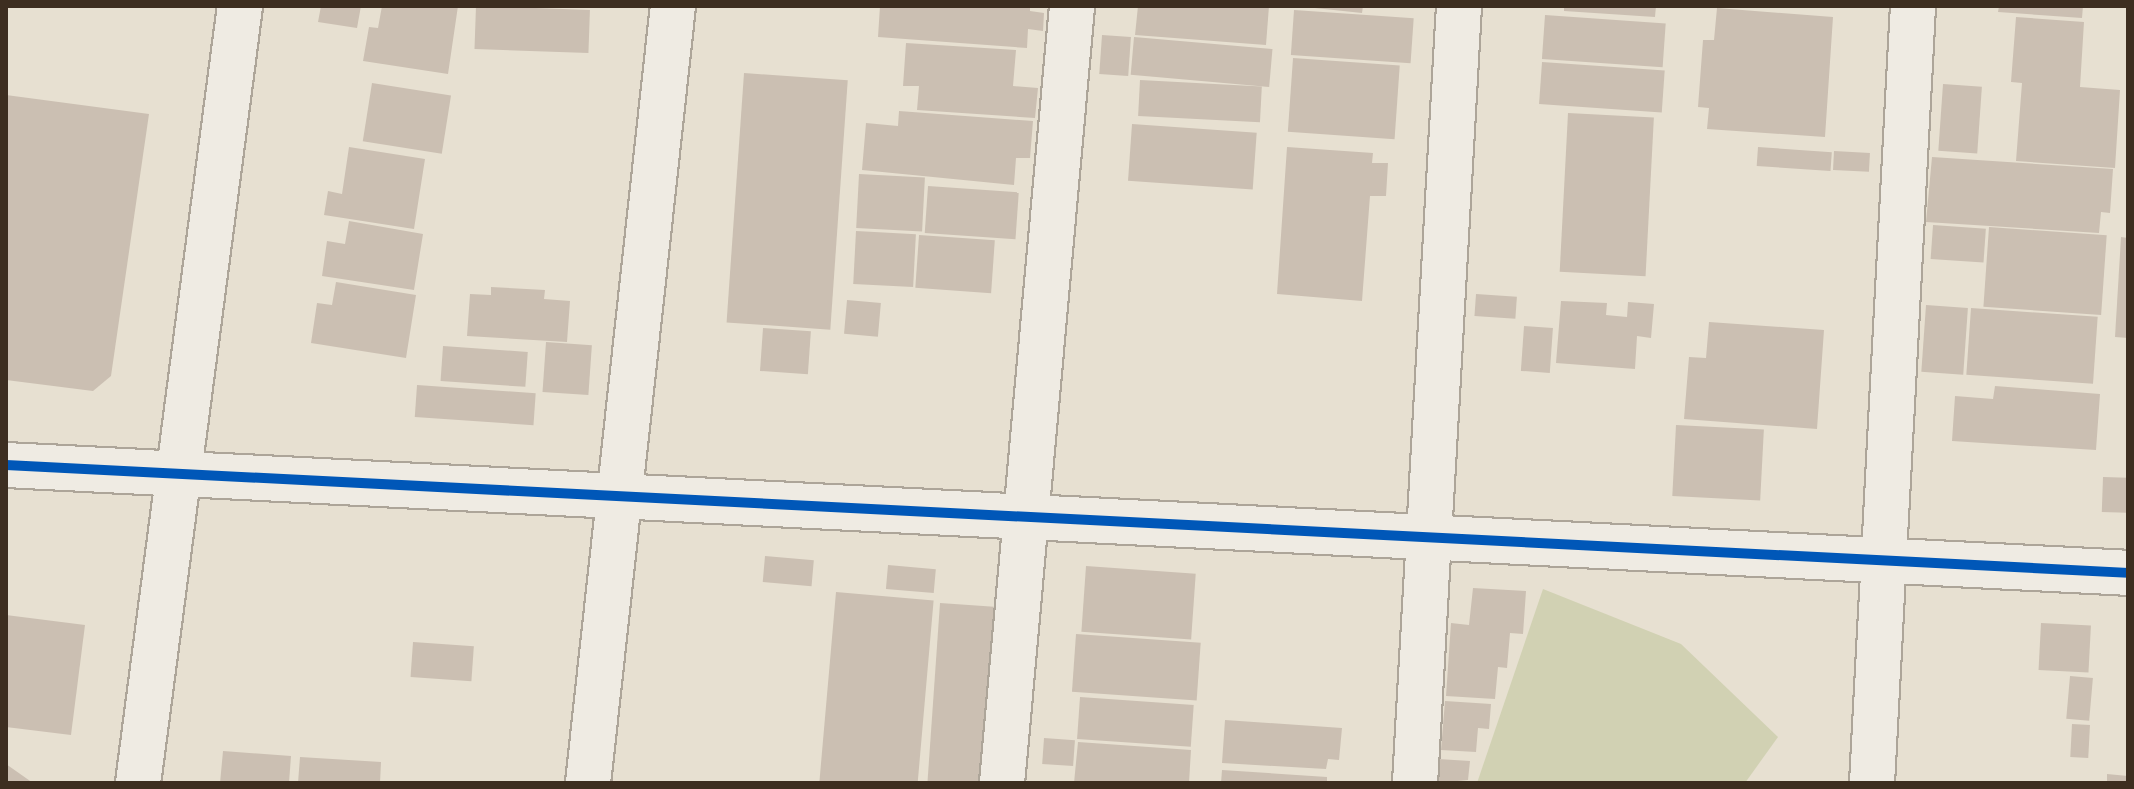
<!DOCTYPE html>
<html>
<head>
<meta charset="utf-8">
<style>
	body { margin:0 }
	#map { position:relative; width:2134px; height:789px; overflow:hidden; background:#e7e0d1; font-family:"Noto Serif",serif }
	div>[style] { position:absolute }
	.cemetery>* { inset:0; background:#d1d1b3 }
	.building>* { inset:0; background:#cbbfb2; transform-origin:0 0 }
	.roads { filter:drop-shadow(2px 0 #ada599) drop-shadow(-2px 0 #ada599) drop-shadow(0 2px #ada599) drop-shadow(0 -2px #ada599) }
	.minor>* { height:44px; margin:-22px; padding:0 22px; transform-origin:22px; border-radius:22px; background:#efebe3 }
	.cycleway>* { height:10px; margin:-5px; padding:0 5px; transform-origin:5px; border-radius:5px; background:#0057b8 }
	span { translate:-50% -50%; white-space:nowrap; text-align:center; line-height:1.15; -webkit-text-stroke:8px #f7eed8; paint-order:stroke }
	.frame { position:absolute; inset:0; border:8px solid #3d2e20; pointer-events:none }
</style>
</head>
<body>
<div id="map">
	<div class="cemetery">
		<div style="clip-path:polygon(1543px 589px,1681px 644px,1778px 737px,1745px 783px,1477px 783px)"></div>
	</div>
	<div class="building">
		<div style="clip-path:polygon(321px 6px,361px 6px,357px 28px,318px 22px)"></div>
		<div style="clip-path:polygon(382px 6px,458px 6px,448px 74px,363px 61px,369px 27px,378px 28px)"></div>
		<div style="left:476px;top:6px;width:114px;height:43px;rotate:2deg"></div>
		<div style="clip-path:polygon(880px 6px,1030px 6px,1030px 11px,1044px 13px,1043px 31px,1028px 29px,1027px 48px,878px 37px)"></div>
		<div style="clip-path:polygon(1138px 6px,1269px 6px,1266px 45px,1135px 35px)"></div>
		<div style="clip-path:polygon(1296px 6px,1363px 6px,1362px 13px)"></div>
		<div style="clip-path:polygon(1564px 6px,1656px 6px,1655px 17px,1564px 11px)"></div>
		<div style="clip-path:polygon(1999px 6px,2083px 6px,2082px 18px,1998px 12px)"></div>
		<div style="clip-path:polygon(1717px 8px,1833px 17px,1825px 137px,1707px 129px,1709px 108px,1698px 107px,1703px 40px,1714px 40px)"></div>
		<div style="left:1294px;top:10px;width:120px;height:45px;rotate:4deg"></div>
		<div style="left:1545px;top:15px;width:121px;height:44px;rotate:4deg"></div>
		<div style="clip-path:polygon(2016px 17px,2084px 22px,2080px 87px,2120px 90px,2115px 168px,2016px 161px,2022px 83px,2011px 82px)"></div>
		<div style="left:1102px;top:35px;width:29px;height:39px;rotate:4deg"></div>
		<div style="left:1134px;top:37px;width:139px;height:38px;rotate:5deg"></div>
		<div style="clip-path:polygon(906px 43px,1016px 50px,1013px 86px,1038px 88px,1035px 118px,917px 110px,919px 86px,903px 86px)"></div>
		<div style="left:1293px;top:58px;width:107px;height:74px;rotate:4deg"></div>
		<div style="left:1542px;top:62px;width:123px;height:42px;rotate:4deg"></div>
		<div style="left:744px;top:73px;width:104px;height:250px;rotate:4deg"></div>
		<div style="left:1140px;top:80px;width:122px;height:36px;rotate:3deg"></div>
		<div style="left:372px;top:83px;width:80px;height:59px;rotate:9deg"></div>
		<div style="left:1943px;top:84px;width:39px;height:67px;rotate:4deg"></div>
		<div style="clip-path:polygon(6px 95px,149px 114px,111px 376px,93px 391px,6px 380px)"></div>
		<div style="clip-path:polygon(899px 111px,1033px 121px,1030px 158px,1016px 158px,1014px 185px,862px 170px,866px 123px,898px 126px)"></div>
		<div style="left:1568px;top:113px;width:86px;height:159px;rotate:3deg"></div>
		<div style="left:1132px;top:124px;width:125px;height:57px;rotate:4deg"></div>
		<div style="clip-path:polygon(349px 147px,425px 159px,414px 229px,324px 215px,328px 191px,342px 194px)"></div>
		<div style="clip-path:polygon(1287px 147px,1373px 153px,1372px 163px,1388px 163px,1386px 196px,1370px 196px,1362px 301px,1277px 294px)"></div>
		<div style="left:1758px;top:147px;width:74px;height:19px;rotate:4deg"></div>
		<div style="left:1834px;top:151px;width:36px;height:19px;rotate:3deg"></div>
		<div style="clip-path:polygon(1932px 157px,2113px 169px,2110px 213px,2101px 212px,2099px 233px,1926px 222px)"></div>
		<div style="left:859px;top:174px;width:66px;height:54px;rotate:3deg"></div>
		<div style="left:928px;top:186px;width:91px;height:47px;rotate:4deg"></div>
		<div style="clip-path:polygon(349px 221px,423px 234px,414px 290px,322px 276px,327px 241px,345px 244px)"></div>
		<div style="left:1933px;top:225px;width:53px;height:34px;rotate:4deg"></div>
		<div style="left:1989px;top:227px;width:118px;height:80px;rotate:4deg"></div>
		<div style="left:856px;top:231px;width:60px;height:53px;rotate:3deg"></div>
		<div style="left:919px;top:235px;width:76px;height:53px;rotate:4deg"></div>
		<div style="clip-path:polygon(2121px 237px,2128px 238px,2128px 338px,2115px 337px)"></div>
		<div style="clip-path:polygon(336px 282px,416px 295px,406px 358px,311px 343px,317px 303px,332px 305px)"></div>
		<div style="clip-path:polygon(491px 287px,545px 290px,544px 299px,570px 301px,567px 342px,467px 336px,470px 294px,491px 295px)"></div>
		<div style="left:1476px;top:294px;width:41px;height:22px;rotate:4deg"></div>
		<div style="left:847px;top:300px;width:34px;height:34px;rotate:5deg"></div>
		<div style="clip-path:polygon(1561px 301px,1607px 303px,1606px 315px,1627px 317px,1628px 302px,1654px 304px,1651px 338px,1637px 336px,1635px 369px,1556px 363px)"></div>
		<div style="left:1926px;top:305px;width:42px;height:67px;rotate:4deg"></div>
		<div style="left:1971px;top:308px;width:127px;height:67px;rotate:4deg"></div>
		<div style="clip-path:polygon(1709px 322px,1824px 330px,1817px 429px,1684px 419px,1689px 357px,1706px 358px)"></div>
		<div style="left:1524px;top:326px;width:29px;height:45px;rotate:4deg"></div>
		<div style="left:763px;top:328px;width:48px;height:43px;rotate:4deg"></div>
		<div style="left:546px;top:342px;width:46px;height:50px;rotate:4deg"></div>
		<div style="left:443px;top:346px;width:85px;height:35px;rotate:4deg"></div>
		<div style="left:417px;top:385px;width:119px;height:32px;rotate:4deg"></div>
		<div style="clip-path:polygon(1995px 386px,2100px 394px,2096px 450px,1952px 441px,1955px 396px,1993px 399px)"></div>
		<div style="left:1676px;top:425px;width:88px;height:71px;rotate:3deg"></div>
		<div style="left:2103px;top:477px;width:25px;height:35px;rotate:2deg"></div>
		<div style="left:765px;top:556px;width:49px;height:26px;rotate:5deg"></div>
		<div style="left:888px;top:565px;width:48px;height:24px;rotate:5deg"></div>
		<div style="left:1086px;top:566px;width:110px;height:66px;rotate:4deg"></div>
		<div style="clip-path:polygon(1473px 588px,1526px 591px,1523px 634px,1510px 633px,1507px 668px,1498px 667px,1495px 699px,1446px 696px,1451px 623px,1469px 625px)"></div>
		<div style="left:836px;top:592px;width:98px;height:192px;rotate:5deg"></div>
		<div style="left:940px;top:603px;width:54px;height:180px;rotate:4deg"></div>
		<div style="clip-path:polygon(6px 615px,85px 625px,71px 735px,6px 727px)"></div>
		<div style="left:2041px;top:623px;width:50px;height:47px;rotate:3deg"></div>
		<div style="left:1076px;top:634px;width:125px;height:58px;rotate:4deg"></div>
		<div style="left:413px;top:642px;width:61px;height:35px;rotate:4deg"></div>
		<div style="left:2070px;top:676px;width:23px;height:43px;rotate:5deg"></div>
		<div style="left:1080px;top:697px;width:114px;height:42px;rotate:4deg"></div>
		<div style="clip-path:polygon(1445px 701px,1491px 704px,1489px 729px,1478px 728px,1476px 752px,1441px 750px)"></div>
		<div style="clip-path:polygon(1225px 720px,1342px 728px,1339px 760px,1328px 759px,1326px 769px,1222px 763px)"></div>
		<div style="left:2072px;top:724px;width:18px;height:33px;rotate:3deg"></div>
		<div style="left:1044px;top:738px;width:31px;height:26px;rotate:4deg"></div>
		<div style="clip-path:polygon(1078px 742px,1191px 750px,1189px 783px,1074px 783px)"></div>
		<div style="clip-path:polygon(223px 751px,291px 756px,289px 783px,220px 783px)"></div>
		<div style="clip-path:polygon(300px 757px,381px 762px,380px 783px,298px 783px)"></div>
		<div style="clip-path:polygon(1438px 759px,1470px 761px,1468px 780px,1437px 783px)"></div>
		<div style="clip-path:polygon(6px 764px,33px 783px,6px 783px)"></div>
		<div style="clip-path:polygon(1222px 770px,1327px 777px,1327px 783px,1221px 783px)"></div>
		<div style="clip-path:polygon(2107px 774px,2128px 776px,2128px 783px,2107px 783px)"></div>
	</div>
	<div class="roads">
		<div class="minor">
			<div style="left:6px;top:465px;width:2125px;rotate:2.91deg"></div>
			<div style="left:138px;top:783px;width:784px;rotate:-82.52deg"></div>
			<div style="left:588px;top:783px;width:782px;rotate:-83.76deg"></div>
			<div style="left:1002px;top:783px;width:780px;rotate:-84.85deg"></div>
			<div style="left:1415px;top:783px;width:778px;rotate:-86.76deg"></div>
			<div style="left:1872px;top:783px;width:778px;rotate:-86.98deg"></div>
		</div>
	</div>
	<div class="cycleway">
		<div style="left:6px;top:465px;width:2125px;rotate:2.91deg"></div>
	</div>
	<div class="frame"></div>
</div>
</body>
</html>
